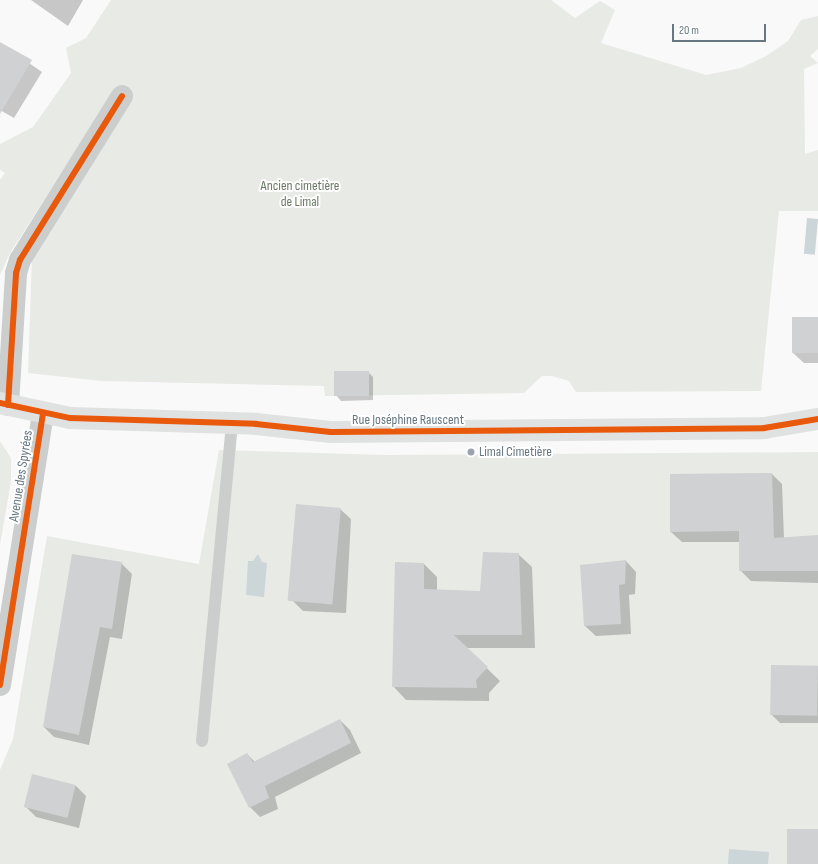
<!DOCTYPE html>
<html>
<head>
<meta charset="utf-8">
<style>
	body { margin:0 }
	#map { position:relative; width:818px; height:864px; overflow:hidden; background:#f9f9f9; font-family:"Sofia Sans Condensed",sans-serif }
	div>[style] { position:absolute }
	.green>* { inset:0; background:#e8eae6 }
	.water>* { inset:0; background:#ccd5d7; transform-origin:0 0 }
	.shadow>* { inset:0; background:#0003 }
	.building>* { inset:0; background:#cfd1d2; transform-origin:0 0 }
	.lane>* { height:12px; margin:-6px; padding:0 6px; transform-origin:6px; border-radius:6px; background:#cccece }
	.street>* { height:22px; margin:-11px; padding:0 11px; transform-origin:11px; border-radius:11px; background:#cccece }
	.secondary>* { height:22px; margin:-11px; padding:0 11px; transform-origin:11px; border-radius:11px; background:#e0e1e1 }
	.cycleway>* { height:6px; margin:-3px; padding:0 3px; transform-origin:3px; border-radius:3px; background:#e8590c }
	.dots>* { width:11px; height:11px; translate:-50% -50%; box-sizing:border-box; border:2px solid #fff; border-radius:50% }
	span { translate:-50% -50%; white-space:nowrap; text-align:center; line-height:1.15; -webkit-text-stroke:4px #fff; paint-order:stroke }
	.park-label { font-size:14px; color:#697a64 }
	.street-label { font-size:14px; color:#667782 }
	.poi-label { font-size:14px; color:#667782 }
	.left { translate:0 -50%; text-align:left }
	.scale { position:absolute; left:672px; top:24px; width:94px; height:18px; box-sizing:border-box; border:2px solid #667782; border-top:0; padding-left:5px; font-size:12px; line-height:14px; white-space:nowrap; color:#667782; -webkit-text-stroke:3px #fff; paint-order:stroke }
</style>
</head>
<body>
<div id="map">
	<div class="green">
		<div style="clip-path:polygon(111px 0,551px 0,575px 18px,600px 1px,615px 10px,601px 43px,706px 75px,741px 68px,766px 56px,788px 41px,801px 20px,818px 16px,818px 49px,810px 56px,818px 63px,804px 69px,805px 154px,818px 150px,818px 211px,779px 211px,761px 391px,576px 392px,569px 381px,552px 376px,542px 376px,524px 393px,325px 396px,324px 386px,102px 381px,28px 373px,32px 257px,115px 90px,10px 253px,0 275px,0 180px,5px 173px,0 170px,0 144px,33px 127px,71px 73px,66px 48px,86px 38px)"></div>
		<div style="clip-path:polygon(0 441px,11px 458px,11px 481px,0 545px)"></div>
		<div style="clip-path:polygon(219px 450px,384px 455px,818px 452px,818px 864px,0 864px,0 770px,13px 739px,47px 536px,199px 564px)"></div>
	</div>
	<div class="water">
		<div style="left:807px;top:218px;width:11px;height:36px;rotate:5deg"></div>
		<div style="clip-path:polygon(258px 554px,262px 562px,267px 563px,264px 597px,246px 595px,248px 561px,253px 561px)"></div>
		<div style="clip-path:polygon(729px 849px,769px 852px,768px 864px,728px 864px)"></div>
	</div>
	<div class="shadow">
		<div style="clip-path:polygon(31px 0,83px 0,68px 26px)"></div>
		<div style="clip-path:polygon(0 43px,42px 72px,14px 118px,0 110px)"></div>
		<div style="clip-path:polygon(818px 318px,818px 363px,804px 363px,793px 353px)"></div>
		<div style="clip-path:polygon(368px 372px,373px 377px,373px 400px,341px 401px,336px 395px)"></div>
		<div style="clip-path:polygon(772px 474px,782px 484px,784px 538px,818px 536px,818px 583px,751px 581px,740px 570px,740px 542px,682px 542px,671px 532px)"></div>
		<div style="clip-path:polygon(340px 509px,351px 519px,346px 613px,303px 611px,292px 600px)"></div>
		<div style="clip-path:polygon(518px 554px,532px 567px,535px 648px,466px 648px,500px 681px,489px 693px,489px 701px,406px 700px,393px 686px,424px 564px,437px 577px,437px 590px,481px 592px)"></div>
		<div style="clip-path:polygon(626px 561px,636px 572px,635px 594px,629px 595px,631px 634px,596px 636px,585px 626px,581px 566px)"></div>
		<div style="clip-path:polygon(121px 563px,132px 574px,122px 639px,110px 637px,89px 745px,54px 737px,44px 727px)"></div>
		<div style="clip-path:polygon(818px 667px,818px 723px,780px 723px,771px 714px)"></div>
		<div style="clip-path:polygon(340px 720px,350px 730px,361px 753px,275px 797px,278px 809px,260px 817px,250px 807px,247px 754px,255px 762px)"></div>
		<div style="clip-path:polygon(33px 775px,76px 786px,86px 796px,79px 828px,36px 817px,26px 807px)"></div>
	</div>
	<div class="building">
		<div style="clip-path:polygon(0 42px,32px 60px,0 114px)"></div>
		<div style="left:818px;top:317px;width:36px;height:26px;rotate:90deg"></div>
		<div style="left:334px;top:371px;width:35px;height:25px"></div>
		<div style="clip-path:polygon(772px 473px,774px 538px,818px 535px,818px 571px,739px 571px,739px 531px,670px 532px,670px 474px)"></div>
		<div style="left:296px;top:504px;width:45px;height:97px;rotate:5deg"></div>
		<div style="clip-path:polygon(483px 552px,519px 553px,522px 635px,454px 635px,488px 667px,476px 680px,477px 688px,392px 687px,395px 562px,424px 563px,424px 589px,480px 591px)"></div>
		<div style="clip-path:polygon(72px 554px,122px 562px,112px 629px,100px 627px,79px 735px,43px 727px)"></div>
		<div style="clip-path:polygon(626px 560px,625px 584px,619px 585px,621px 624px,584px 626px,580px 565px)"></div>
		<div style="left:771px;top:665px;width:47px;height:50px;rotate:1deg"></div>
		<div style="clip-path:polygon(340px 719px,351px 743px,265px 786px,269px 798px,249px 808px,227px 764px,247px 753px,253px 762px)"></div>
		<div style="left:32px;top:774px;width:45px;height:34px;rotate:14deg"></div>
		<div style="left:787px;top:829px;width:31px;height:35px"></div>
	</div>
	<div class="lane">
		<div style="left:202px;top:741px;width:318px;rotate:-84.6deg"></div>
	</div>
	<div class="street">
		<div style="left:8px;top:405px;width:132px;rotate:-86.5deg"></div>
		<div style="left:16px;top:273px;width:14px;rotate:-73deg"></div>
		<div style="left:20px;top:260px;width:193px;rotate:-58.1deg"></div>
		<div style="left:0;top:685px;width:274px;rotate:-81deg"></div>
	</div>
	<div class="secondary">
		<div style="left:0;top:403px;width:72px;rotate:12.1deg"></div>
		<div style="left:70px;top:418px;width:186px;rotate:1.8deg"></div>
		<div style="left:256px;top:424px;width:75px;rotate:6.1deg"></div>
		<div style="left:331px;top:432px;width:433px;rotate:-0.5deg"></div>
		<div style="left:764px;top:428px;width:55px;rotate:-9.5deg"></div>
	</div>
	<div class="cycleway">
		<div style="left:0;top:403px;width:72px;rotate:12.1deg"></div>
		<div style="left:70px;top:418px;width:186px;rotate:1.8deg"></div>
		<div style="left:256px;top:424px;width:75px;rotate:6.1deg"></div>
		<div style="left:331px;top:432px;width:433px;rotate:-0.5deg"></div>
		<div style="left:764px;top:428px;width:55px;rotate:-9.5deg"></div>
		<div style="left:8px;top:405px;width:132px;rotate:-86.5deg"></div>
		<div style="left:16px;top:273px;width:14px;rotate:-73deg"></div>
		<div style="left:20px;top:260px;width:193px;rotate:-58.1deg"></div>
		<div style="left:0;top:685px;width:274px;rotate:-81deg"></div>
	</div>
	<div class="dots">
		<div style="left:471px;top:452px;background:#99a4ac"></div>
	</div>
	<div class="park-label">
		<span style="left:300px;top:194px">Ancien cimetière<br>de Limal</span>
	</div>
	<div class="street-label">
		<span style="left:408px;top:420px">Rue Joséphine Rauscent</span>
		<span style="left:21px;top:476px;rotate:-81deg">Avenue des Spyrées</span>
	</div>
	<div class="poi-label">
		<span class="left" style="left:479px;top:452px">Limal Cimetière</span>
	</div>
	<div class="scale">20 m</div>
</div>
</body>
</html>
